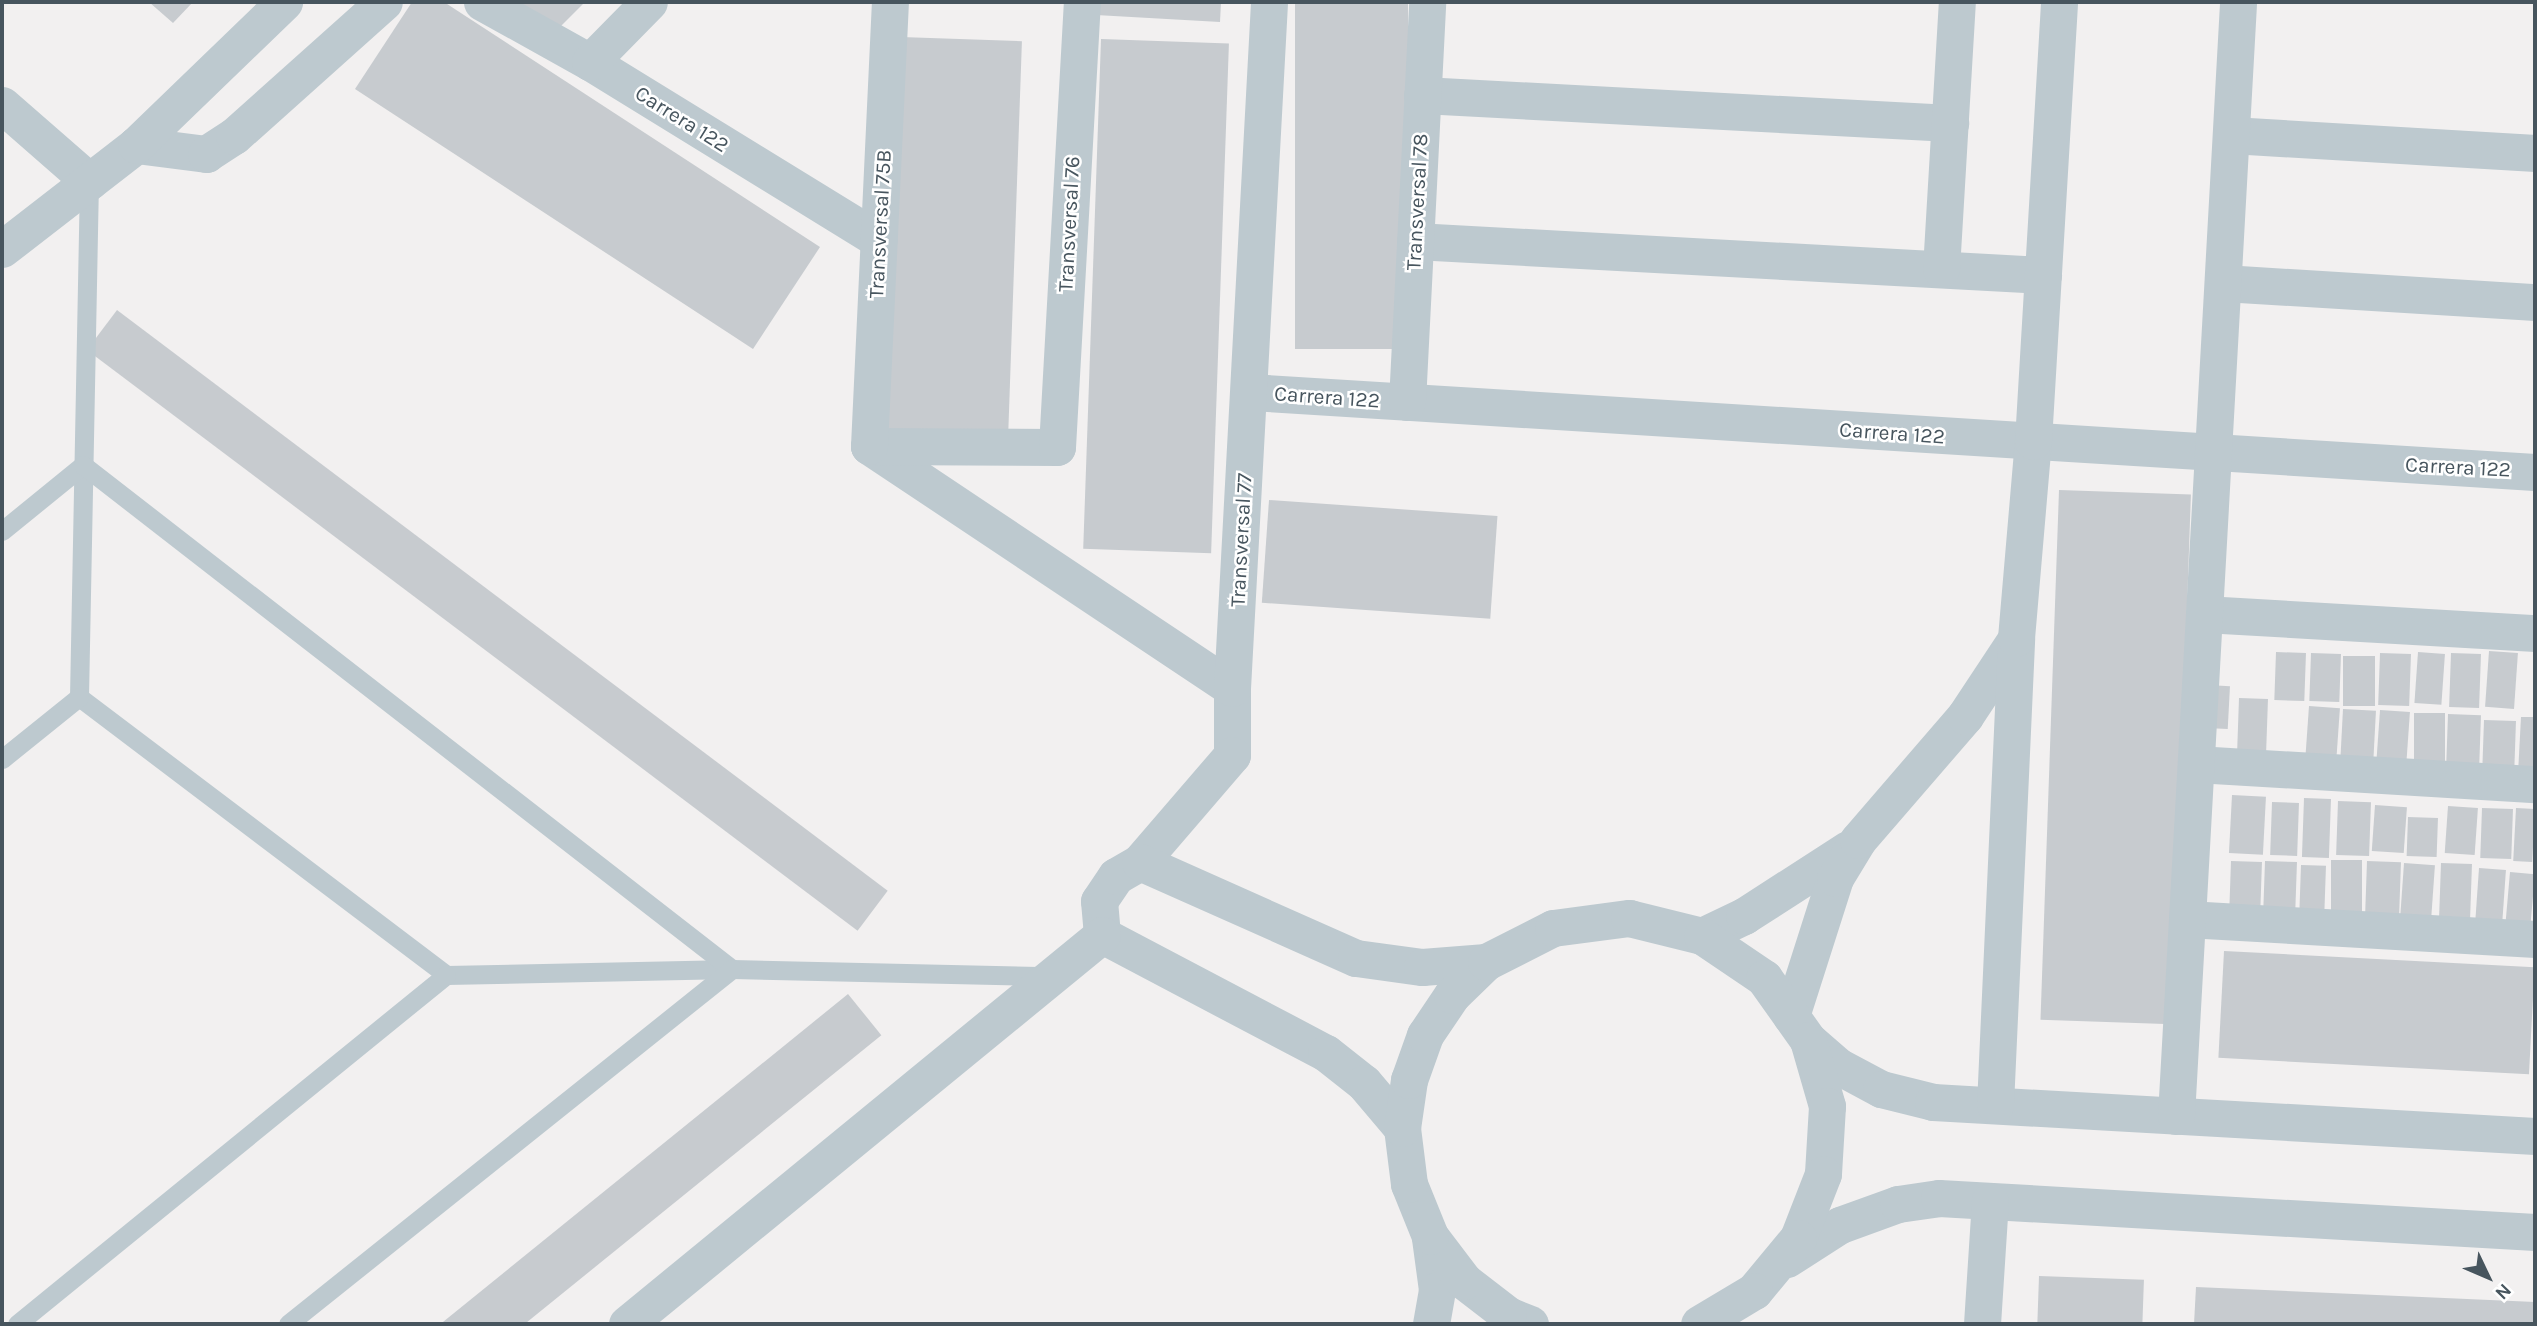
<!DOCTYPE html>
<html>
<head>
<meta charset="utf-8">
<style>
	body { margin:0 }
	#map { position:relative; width:2537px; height:1326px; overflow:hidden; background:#f2f0f0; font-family:Karla,sans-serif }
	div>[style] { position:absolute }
	.building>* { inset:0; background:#c7cbcf; transform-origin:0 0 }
	.service>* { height:19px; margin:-9.5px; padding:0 9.5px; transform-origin:9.5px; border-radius:9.5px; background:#bdc9cf }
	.minor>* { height:37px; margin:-18.5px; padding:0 18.5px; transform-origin:18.5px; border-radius:18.5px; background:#bdc9cf }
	span { translate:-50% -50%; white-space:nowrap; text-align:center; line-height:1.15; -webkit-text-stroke:5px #fff; paint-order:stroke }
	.street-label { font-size:21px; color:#47555e }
	.frame { position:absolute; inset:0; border:4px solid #47555e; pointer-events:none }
	.north { position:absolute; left:2453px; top:1242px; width:70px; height:70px; -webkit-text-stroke:5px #fff; paint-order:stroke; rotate:134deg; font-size:19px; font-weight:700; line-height:28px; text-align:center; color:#47555e }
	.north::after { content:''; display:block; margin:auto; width:24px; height:32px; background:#47555e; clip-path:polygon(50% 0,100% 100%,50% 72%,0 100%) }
</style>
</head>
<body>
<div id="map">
	<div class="building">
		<div style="clip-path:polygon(149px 2px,193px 2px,173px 23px)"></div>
		<div style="clip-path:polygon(412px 2px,444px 2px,820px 247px,753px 349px,355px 89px)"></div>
		<div style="clip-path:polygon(514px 2px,585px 2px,550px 37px)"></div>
		<div style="clip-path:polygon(1097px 2px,1221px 2px,1220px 22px,1096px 15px)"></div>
		<div style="left:1295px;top:2px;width:113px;height:347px"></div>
		<div style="left:901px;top:37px;width:121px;height:395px;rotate:2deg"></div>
		<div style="left:1101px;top:39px;width:128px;height:510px;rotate:2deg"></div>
		<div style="left:117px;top:310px;width:965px;height:50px;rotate:37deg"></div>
		<div style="left:2059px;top:490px;width:132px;height:530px;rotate:2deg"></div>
		<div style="left:1269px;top:500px;width:229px;height:103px;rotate:4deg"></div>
		<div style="left:2489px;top:651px;width:29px;height:56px;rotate:4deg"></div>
		<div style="left:2276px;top:652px;width:30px;height:48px;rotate:2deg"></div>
		<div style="left:2418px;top:652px;width:27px;height:51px;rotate:4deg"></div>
		<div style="left:2311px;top:653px;width:30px;height:48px;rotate:2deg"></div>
		<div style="left:2380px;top:653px;width:31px;height:52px;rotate:2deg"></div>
		<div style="left:2451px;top:653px;width:30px;height:54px;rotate:2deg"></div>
		<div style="left:2343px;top:656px;width:32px;height:50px"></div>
		<div style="left:2208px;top:685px;width:22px;height:43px;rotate:3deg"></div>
		<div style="left:2239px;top:698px;width:29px;height:62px;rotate:2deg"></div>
		<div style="left:2309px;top:706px;width:31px;height:54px;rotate:4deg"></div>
		<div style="left:2343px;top:709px;width:33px;height:55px;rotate:3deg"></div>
		<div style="left:2380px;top:710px;width:30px;height:53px;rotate:4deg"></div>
		<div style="left:2414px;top:713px;width:31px;height:55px"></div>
		<div style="left:2448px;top:714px;width:33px;height:55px;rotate:2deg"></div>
		<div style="clip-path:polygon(2521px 717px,2535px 717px,2535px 775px,2518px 774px)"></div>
		<div style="left:2484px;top:720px;width:32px;height:52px;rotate:2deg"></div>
		<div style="left:2232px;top:795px;width:34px;height:58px;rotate:3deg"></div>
		<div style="left:2304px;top:798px;width:27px;height:59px;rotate:2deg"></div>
		<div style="left:2338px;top:801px;width:33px;height:54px;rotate:2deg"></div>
		<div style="left:2272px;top:802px;width:27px;height:53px;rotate:2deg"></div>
		<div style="left:2375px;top:805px;width:32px;height:46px;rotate:4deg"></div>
		<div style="left:2448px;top:806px;width:30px;height:47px;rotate:4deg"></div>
		<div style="left:2482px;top:808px;width:31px;height:50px;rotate:2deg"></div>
		<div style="left:2516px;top:808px;width:19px;height:53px;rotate:3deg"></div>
		<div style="left:2408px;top:817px;width:30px;height:39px;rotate:2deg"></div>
		<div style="left:2362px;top:860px;width:55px;height:31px;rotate:90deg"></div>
		<div style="left:2231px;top:861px;width:31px;height:53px;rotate:2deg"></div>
		<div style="left:2265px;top:861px;width:32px;height:52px;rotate:2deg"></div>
		<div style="left:2367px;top:861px;width:34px;height:54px;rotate:2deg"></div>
		<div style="left:2404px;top:863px;width:31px;height:55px;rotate:4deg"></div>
		<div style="left:2441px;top:863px;width:31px;height:60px;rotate:2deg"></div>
		<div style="left:2301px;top:865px;width:25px;height:51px;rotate:2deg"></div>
		<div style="left:2479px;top:868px;width:27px;height:51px;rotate:4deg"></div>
		<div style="left:2510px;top:872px;width:25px;height:48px;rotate:5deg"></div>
		<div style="left:2224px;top:951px;width:311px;height:107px;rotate:3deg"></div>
		<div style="left:848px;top:994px;width:53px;height:524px;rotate:51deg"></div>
		<div style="left:2039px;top:1276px;width:105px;height:48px;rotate:2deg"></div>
		<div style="clip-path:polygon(2196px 1287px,2535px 1302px,2535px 1324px,2194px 1324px)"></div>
	</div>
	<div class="service">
		<div style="left:89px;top:181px;width:516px;rotate:91.11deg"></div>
		<div style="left:79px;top:697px;width:460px;rotate:37.1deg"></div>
		<div style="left:446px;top:975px;width:286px;rotate:-1.2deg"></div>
		<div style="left:732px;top:969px;width:318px;rotate:1.3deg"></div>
		<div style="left:2px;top:531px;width:104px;rotate:-39.2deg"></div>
		<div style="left:83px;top:465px;width:822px;rotate:37.83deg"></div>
		<div style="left:732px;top:969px;width:568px;rotate:141.36deg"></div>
		<div style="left:2px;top:759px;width:99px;rotate:-38.8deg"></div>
		<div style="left:17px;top:1324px;width:553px;rotate:-39.13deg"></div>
	</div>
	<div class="minor">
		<div style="left:482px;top:2px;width:124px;rotate:29.1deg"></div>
		<div style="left:590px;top:62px;width:339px;rotate:31.6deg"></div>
		<div style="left:590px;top:62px;width:84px;rotate:-45.5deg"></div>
		<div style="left:1422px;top:95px;width:529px;rotate:3.04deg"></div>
		<div style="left:2px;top:105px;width:116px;rotate:41.1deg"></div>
		<div style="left:2231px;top:135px;width:305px;rotate:3.4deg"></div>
		<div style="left:136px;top:145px;width:71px;rotate:7.3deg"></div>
		<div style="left:206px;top:154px;width:33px;rotate:-33deg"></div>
		<div style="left:234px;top:136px;width:201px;rotate:-41.8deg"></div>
		<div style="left:1415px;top:241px;width:629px;rotate:3.1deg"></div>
		<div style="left:2px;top:249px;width:170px;rotate:-37.8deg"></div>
		<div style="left:136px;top:145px;width:206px;rotate:-44deg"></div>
		<div style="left:1941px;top:269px;width:267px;rotate:-86.6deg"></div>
		<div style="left:2223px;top:283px;width:313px;rotate:3.5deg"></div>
		<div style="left:1250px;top:392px;width:1287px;rotate:3.56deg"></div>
		<div style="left:1407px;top:402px;width:400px;rotate:-87.1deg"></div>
		<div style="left:869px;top:446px;width:436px;rotate:33.7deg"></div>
		<div style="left:1232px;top:688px;width:67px;rotate:90deg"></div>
		<div style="left:1232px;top:755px;width:141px;rotate:130.7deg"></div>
		<div style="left:869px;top:446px;width:188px;rotate:0.3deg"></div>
		<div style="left:1057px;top:447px;width:446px;rotate:-86.8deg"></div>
		<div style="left:869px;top:446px;width:444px;rotate:-87.3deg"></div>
		<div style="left:2204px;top:614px;width:332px;rotate:3.3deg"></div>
		<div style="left:1232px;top:688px;width:687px;rotate:-86.91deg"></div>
		<div style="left:2196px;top:764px;width:340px;rotate:3.4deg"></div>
		<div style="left:2187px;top:919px;width:349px;rotate:3.3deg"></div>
		<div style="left:1102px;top:935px;width:34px;rotate:-95deg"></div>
		<div style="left:1099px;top:901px;width:30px;rotate:-56deg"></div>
		<div style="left:1116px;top:876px;width:28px;rotate:-30deg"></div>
		<div style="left:1140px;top:862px;width:236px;rotate:24deg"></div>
		<div style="left:1356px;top:958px;width:67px;rotate:7.8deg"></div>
		<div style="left:1422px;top:967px;width:64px;rotate:-4.5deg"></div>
		<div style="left:1102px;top:935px;width:253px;rotate:27.8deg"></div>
		<div style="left:1326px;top:1053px;width:48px;rotate:38.3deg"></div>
		<div style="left:1364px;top:1083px;width:59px;rotate:49.8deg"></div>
		<div style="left:1702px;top:936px;width:47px;rotate:-25.5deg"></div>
		<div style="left:1744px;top:916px;width:124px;rotate:-32.8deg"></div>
		<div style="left:1791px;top:1016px;width:145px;rotate:-72.3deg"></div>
		<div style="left:1835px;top:878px;width:44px;rotate:-58.8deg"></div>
		<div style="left:1858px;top:840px;width:164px;rotate:-49.2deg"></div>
		<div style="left:1965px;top:716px;width:92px;rotate:-56.5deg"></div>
		<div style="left:1808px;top:1040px;width:40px;rotate:41deg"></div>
		<div style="left:1838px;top:1066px;width:49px;rotate:28.1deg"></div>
		<div style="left:1881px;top:1089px;width:54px;rotate:14deg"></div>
		<div style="left:1933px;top:1102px;width:603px;rotate:3.23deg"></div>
		<div style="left:1995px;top:1105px;width:467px;rotate:-87.4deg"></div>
		<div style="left:2016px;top:638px;width:198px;rotate:-85.1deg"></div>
		<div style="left:2033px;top:441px;width:440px;rotate:-86.6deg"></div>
		<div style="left:2176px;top:1116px;width:1116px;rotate:-86.81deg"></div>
		<div style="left:1430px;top:1238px;width:52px;rotate:82.3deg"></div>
		<div style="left:1437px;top:1290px;width:35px;rotate:100deg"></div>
		<div style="left:1787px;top:1259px;width:63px;rotate:-32.7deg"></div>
		<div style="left:1840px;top:1225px;width:62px;rotate:-19.9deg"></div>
		<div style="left:1898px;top:1204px;width:41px;rotate:-8.3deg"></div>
		<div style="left:1939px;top:1198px;width:597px;rotate:3.27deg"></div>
		<div style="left:627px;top:1324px;width:614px;rotate:-39.32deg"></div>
		<div style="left:1530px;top:1324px;width:24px;rotate:-158deg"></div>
		<div style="left:1508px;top:1315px;width:56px;rotate:-142.3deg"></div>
		<div style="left:1464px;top:1281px;width:56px;rotate:-127.1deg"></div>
		<div style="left:1430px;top:1236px;width:56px;rotate:-112deg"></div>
		<div style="left:1409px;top:1184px;width:56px;rotate:-97.1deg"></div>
		<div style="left:1402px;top:1128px;width:49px;rotate:-81.7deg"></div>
		<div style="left:1409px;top:1080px;width:48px;rotate:-70.4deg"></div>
		<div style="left:1425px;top:1035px;width:48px;rotate:-56deg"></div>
		<div style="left:1452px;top:995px;width:47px;rotate:-44.1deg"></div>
		<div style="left:1486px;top:962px;width:75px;rotate:-26.9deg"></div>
		<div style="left:1553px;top:928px;width:77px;rotate:-7.5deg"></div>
		<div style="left:1629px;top:918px;width:75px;rotate:13.9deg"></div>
		<div style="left:1702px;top:936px;width:75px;rotate:34.1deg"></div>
		<div style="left:1764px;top:978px;width:76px;rotate:54.6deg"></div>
		<div style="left:1808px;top:1040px;width:69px;rotate:73.9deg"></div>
		<div style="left:1827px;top:1106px;width:68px;rotate:93.4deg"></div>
		<div style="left:1823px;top:1174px;width:69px;rotate:111.3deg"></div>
		<div style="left:1798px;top:1238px;width:69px;rotate:129.7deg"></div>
		<div style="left:1754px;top:1291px;width:64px;rotate:149deg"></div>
		<div style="left:1982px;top:1324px;width:123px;rotate:-86.3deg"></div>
	</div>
	<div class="street-label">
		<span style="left:682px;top:119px;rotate:32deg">Carrera 122</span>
		<span style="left:1417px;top:202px;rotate:-87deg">Transversal 78</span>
		<span style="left:880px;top:224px;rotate:-87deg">Transversal 75B</span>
		<span style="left:1069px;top:224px;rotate:-87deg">Transversal 76</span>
		<span style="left:1327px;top:397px;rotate:4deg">Carrera 122</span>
		<span style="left:1892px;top:433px;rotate:4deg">Carrera 122</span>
		<span style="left:2458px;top:467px;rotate:3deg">Carrera 122</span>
		<span style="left:1241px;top:540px;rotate:-87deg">Transversal 77</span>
	</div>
	<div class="frame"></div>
	<div class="north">N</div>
</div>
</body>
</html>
